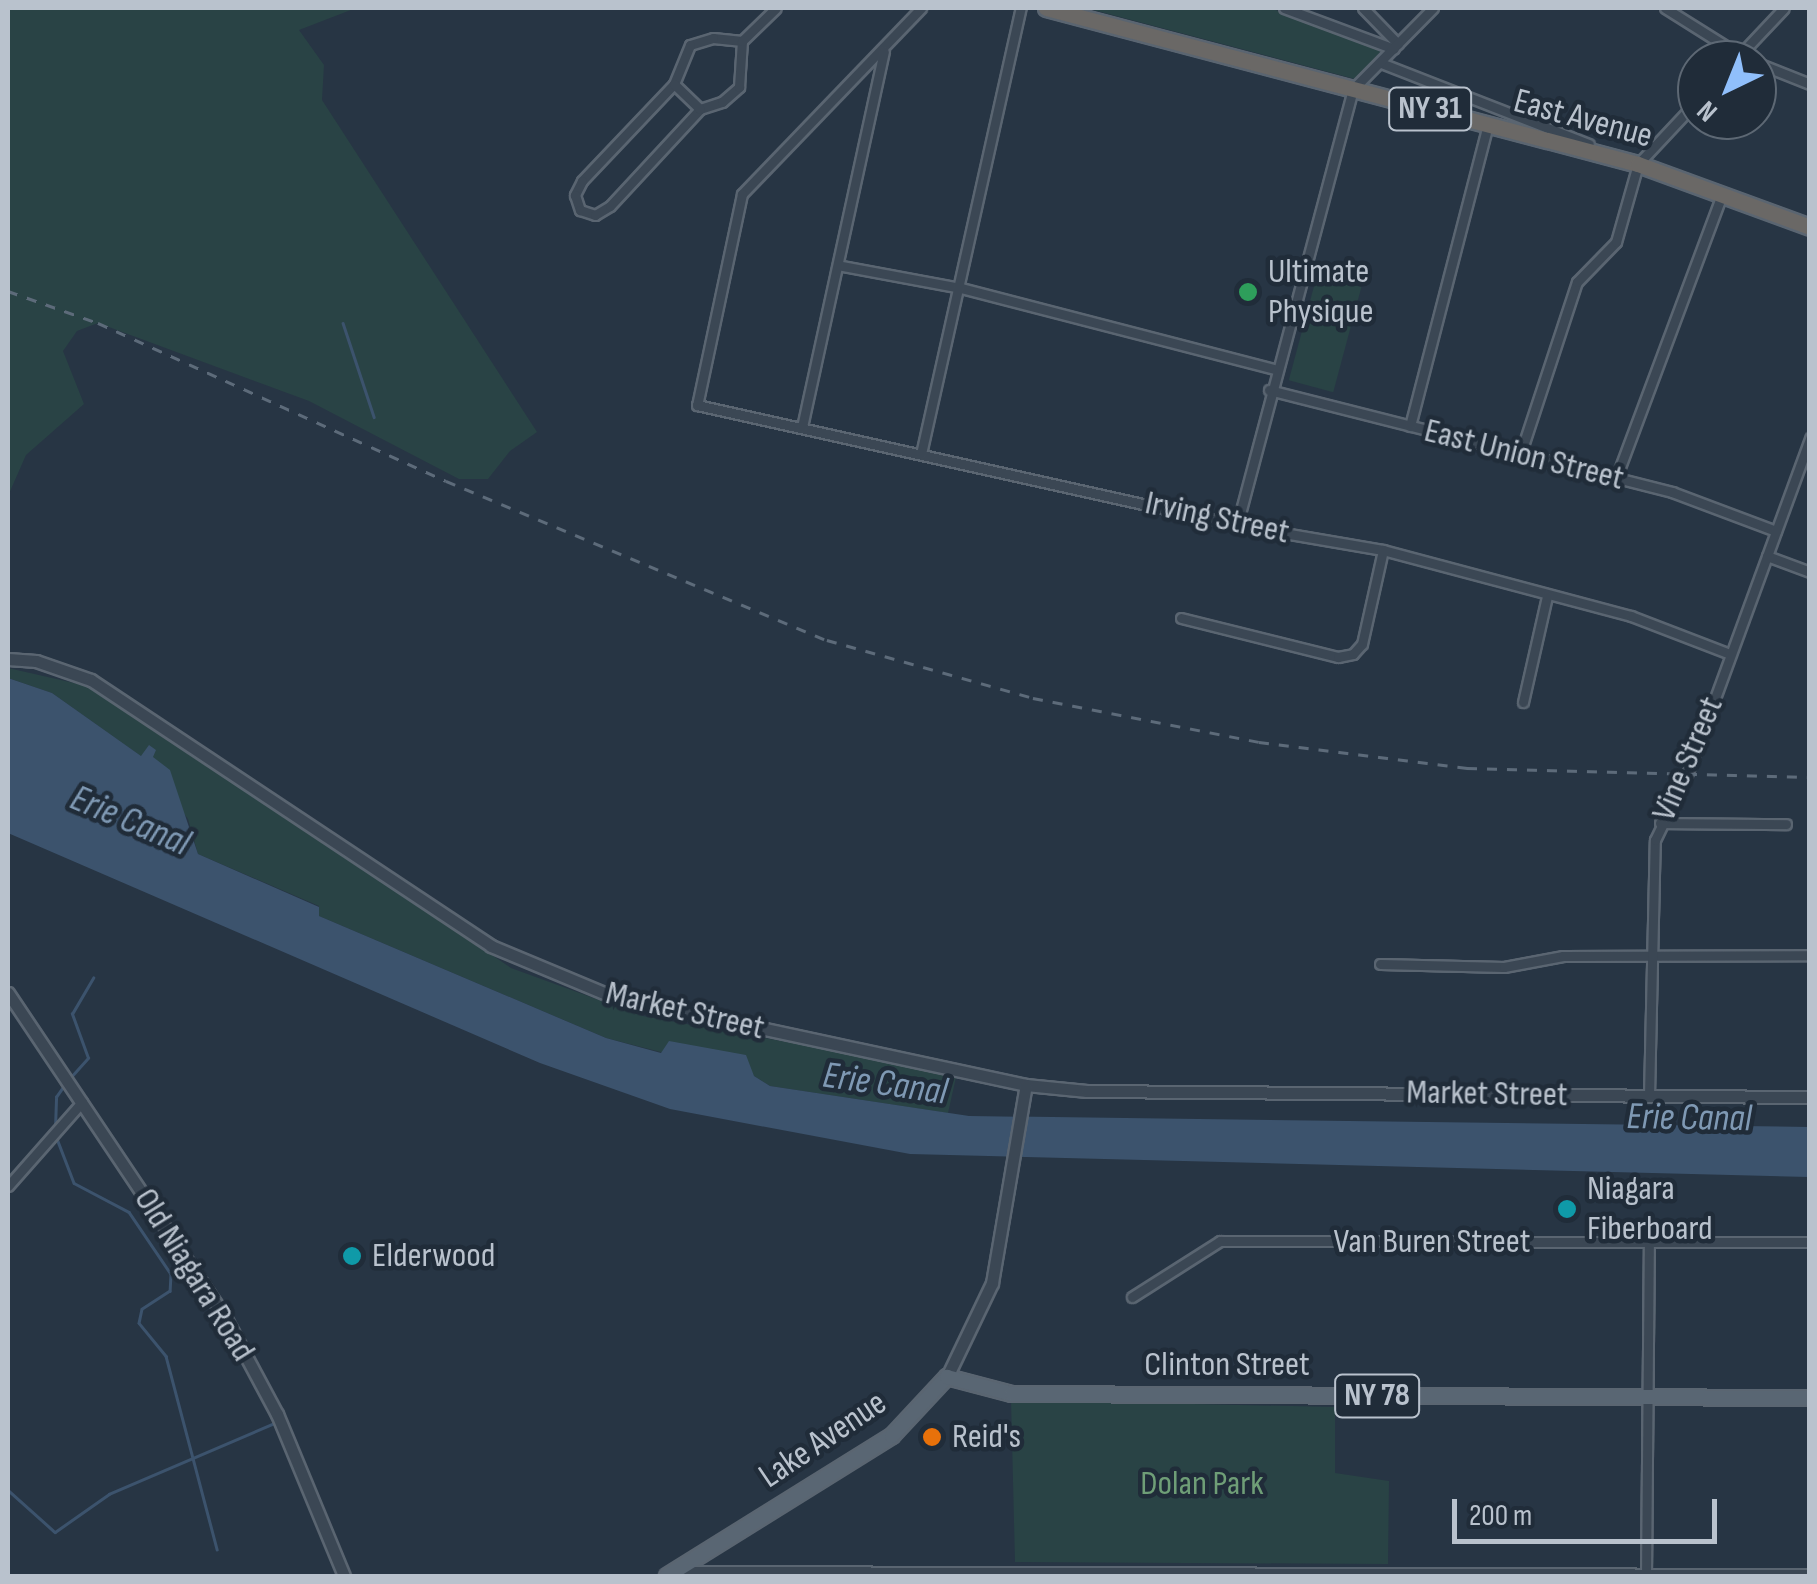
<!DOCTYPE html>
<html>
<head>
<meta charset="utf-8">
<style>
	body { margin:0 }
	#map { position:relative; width:1817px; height:1584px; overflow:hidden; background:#273544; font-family:"Sofia Sans Condensed",sans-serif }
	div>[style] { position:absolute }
	.green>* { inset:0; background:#294345; transform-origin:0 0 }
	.water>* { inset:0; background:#3c536d }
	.stream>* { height:2.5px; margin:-1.25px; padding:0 1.25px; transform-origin:1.25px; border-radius:1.25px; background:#3c536d }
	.roads { filter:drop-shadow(2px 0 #5a6571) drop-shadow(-2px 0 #5a6571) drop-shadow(0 2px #5a6571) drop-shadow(0 -2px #5a6571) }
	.minor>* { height:9px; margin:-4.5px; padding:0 4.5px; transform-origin:4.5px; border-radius:4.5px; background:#3b4754 }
	.tertiary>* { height:11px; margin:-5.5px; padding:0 5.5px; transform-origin:5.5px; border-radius:5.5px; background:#3b4754 }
	.primary>* { height:14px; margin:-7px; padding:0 7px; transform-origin:7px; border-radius:7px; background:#596673 }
	.trunk>* { height:15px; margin:-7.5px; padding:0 7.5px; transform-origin:7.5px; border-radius:7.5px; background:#6a6866 }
	.rail>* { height:2.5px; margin-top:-1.25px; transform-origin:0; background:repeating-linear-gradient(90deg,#5d6b7a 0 10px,transparent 0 20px) }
	.dots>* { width:28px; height:28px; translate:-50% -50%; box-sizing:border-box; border:5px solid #202c39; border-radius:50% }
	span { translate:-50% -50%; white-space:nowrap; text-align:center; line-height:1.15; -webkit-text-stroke:9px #202c39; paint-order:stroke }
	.shield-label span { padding:2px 8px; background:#202c39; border:2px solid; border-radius:8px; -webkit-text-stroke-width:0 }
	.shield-label { font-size:32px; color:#b9c2cd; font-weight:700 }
	.street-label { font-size:35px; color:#b9c2cd }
	.poi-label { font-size:35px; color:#b9c2cd }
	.left { translate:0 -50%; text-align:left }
	.park-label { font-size:35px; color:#6f9e77 }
	.water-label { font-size:38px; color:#7f99b4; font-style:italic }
	.frame { position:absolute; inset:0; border:10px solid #b9c2cd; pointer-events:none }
	.north { position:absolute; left:1677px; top:40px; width:100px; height:100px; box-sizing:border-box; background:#202c39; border:2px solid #5d6874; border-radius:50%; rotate:223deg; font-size:28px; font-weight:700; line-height:40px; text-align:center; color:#b9c2cd }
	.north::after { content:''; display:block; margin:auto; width:35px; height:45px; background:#90bffb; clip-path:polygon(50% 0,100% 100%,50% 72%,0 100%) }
	.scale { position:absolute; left:1452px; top:1499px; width:265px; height:45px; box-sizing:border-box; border:5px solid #b9c2cd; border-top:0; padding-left:12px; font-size:30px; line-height:35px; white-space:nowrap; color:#b9c2cd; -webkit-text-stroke:8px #202c39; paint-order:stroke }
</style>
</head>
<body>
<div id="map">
	<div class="green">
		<div style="clip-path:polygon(8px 8px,356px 8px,299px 30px,324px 65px,322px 100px,537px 432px,510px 451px,488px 479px,459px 479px,309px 401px,98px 323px,77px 331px,63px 351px,84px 404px,26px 455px,8px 496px)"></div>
		<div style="clip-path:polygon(1086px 8px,1270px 8px,1383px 49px,1355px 79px)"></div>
		<div style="left:1317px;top:275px;width:46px;height:109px;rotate:15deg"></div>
		<div style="clip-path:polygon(8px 668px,96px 688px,511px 968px,643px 1016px,957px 1073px,948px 1113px,770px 1086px,754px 1076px,606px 1038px,319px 916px,319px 906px,198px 854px,188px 819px,142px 757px,52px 693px,8px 678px)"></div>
		<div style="clip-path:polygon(1011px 1400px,1335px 1407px,1335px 1473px,1389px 1481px,1388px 1564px,1015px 1562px)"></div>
	</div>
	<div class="water">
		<div style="clip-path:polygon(8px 678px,52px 693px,141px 756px,149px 745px,156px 750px,153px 757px,170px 770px,198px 854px,319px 907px,319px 916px,606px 1038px,661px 1053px,669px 1041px,746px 1055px,754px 1076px,770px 1086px,969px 1116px,1809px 1127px,1809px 1177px,910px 1154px,670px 1109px,540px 1063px,8px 833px)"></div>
	</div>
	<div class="stream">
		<div style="left:343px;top:323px;width:99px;rotate:71.7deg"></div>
		<div style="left:70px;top:1078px;width:27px;rotate:-48deg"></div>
		<div style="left:88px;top:1058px;width:47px;rotate:-110deg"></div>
		<div style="left:72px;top:1014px;width:42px;rotate:-59.7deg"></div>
		<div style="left:55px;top:1128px;width:31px;rotate:-88deg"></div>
		<div style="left:56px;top:1097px;width:16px;rotate:-55deg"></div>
		<div style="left:56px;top:1136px;width:50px;rotate:69deg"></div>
		<div style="left:74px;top:1183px;width:62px;rotate:27.8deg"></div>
		<div style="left:129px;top:1212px;width:75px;rotate:55.9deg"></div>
		<div style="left:171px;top:1274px;width:17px;rotate:93deg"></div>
		<div style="left:170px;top:1291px;width:33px;rotate:147deg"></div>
		<div style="left:142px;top:1309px;width:14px;rotate:102deg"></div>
		<div style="left:139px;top:1323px;width:43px;rotate:50.7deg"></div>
		<div style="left:166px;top:1356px;width:200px;rotate:75.2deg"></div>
		<div style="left:8px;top:1490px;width:63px;rotate:41.8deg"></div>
		<div style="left:55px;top:1532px;width:66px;rotate:-35.1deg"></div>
		<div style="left:109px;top:1494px;width:183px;rotate:-23.2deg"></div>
	</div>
	<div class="roads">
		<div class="minor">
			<div style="left:921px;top:8px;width:258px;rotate:133.9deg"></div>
			<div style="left:742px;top:194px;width:216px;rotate:102deg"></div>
			<div style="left:697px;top:405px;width:553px;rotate:12.53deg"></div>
			<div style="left:1237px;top:525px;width:148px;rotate:9.7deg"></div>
			<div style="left:1383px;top:550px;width:257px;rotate:14.9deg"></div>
			<div style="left:1631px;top:616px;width:106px;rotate:21deg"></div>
			<div style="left:1284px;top:8px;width:117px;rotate:20.4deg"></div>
			<div style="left:1363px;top:8px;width:50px;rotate:45.8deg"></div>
			<div style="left:1665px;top:8px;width:98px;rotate:32.1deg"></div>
			<div style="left:742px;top:41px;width:29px;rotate:-174deg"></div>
			<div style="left:713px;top:38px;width:24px;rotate:163deg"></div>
			<div style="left:690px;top:45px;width:42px;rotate:112.3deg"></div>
			<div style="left:674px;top:84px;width:134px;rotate:133.5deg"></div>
			<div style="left:582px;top:181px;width:16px;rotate:117deg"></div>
			<div style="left:575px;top:195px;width:16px;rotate:72deg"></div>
			<div style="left:580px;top:210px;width:16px;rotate:18deg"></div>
			<div style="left:595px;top:215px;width:17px;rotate:-31deg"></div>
			<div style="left:610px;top:206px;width:132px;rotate:-47.1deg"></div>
			<div style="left:700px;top:109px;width:23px;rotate:-18deg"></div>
			<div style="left:722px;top:102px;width:23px;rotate:-41deg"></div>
			<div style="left:739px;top:87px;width:46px;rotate:-86.3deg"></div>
			<div style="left:742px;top:41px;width:47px;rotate:-44.1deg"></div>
			<div style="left:1735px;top:60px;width:71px;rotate:-46.7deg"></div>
			<div style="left:1381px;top:63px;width:223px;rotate:21.3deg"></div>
			<div style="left:1757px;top:63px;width:57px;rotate:21.6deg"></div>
			<div style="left:674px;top:84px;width:36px;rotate:44deg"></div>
			<div style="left:842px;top:266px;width:121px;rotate:10.5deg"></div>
			<div style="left:961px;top:288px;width:323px;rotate:14.5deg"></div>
			<div style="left:1269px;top:390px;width:416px;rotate:14.2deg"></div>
			<div style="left:1672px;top:492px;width:111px;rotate:20.6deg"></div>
			<div style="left:1410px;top:426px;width:312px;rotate:-75.5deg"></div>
			<div style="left:802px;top:427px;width:384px;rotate:-77.7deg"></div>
			<div style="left:921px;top:454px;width:457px;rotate:-77.4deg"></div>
			<div style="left:1520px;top:455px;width:182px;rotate:-71.8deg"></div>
			<div style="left:1577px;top:282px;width:56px;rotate:-45.7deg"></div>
			<div style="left:1616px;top:242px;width:81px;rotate:-74.2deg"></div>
			<div style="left:1638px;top:164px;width:86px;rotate:-46.9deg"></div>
			<div style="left:1616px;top:478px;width:302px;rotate:-69.5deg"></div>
			<div style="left:1237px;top:525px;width:451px;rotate:-75.1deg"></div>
			<div style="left:1353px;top:89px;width:114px;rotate:-45.4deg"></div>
			<div style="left:1767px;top:556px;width:46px;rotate:20.4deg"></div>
			<div style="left:1181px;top:618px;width:162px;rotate:14deg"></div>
			<div style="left:1338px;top:657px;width:15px;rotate:-11deg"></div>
			<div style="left:1353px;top:654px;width:13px;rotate:-48deg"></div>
			<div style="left:1362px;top:644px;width:96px;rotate:-77.4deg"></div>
			<div style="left:1523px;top:702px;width:109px;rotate:-77.2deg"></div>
			<div style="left:1660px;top:823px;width:126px;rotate:0.5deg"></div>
			<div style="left:1380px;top:964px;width:124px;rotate:1.4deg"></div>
			<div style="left:1504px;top:967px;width:60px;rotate:-10.6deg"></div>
			<div style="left:1563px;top:956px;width:247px;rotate:-0.2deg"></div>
			<div style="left:1649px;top:1096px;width:256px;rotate:-88.7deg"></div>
			<div style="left:1655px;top:840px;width:76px;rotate:-64.1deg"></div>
			<div style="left:1688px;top:772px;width:356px;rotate:-69.9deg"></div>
			<div style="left:8px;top:1186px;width:112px;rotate:-48.6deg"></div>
			<div style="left:1132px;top:1297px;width:104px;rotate:-32.5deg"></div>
			<div style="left:1220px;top:1241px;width:590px;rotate:0.1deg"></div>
			<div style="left:677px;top:1571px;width:1133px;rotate:0.15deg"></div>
			<div style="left:1646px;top:1575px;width:333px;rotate:-89.5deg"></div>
		</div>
		<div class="tertiary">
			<div style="left:8px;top:659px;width:28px;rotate:4deg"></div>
			<div style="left:36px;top:661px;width:58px;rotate:19.1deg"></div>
			<div style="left:91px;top:680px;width:480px;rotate:33.6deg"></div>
			<div style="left:491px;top:946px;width:130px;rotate:22.6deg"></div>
			<div style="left:611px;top:996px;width:424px;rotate:12.1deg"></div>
			<div style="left:1026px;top:1085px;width:61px;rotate:5.6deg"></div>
			<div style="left:1087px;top:1091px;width:723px;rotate:0.48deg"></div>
			<div style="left:8px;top:993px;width:392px;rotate:56.2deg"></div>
			<div style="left:226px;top:1319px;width:108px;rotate:61.8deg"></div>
			<div style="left:277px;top:1414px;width:175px;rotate:67.5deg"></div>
			<div style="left:947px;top:1377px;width:104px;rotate:-64.4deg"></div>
			<div style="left:992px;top:1283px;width:201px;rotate:-80.3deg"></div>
		</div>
		<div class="primary">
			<div style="left:667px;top:1576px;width:265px;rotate:-31.9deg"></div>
			<div style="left:892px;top:1436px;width:81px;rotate:-47deg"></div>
			<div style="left:947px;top:1377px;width:67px;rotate:14.7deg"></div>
			<div style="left:1012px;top:1394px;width:798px;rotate:0.29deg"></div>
		</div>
		<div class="trunk">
			<div style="left:1046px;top:8px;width:612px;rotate:14.76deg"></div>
			<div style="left:1638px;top:164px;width:183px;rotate:20.1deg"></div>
		</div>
	</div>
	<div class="rail">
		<div style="left:8px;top:291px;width:96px;rotate:19.6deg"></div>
		<div style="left:98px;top:323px;width:382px;rotate:24.4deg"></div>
		<div style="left:446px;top:481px;width:413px;rotate:22.7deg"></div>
		<div style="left:827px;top:640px;width:214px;rotate:15.7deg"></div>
		<div style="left:1033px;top:698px;width:230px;rotate:11deg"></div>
		<div style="left:1259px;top:742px;width:210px;rotate:7.1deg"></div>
		<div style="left:1467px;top:768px;width:343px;rotate:1.5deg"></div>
	</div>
	<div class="dots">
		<div style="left:1248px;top:292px;background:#2e9e5b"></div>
		<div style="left:1567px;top:1209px;background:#0f9aa8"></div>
		<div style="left:352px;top:1256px;background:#0f9aa8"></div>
		<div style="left:932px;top:1437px;background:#e8710a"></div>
	</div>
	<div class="shield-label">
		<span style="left:1430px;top:109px">NY 31</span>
		<span style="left:1377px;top:1396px">NY 78</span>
	</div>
	<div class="street-label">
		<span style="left:1583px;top:119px;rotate:15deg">East Avenue</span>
		<span style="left:1524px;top:455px;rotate:14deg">East Union Street</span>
		<span style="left:1217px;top:518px;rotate:12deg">Irving Street</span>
		<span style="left:1688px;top:759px;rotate:-67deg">Vine Street</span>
		<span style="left:685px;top:1011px;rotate:13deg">Market Street</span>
		<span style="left:1487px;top:1094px;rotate:1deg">Market Street</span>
		<span style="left:1432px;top:1242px">Van Buren Street</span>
		<span style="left:194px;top:1275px;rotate:58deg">Old Niagara Road</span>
		<span style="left:1227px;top:1365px">Clinton Street</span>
		<span style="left:823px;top:1440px;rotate:-34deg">Lake Avenue</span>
	</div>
	<div class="poi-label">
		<span class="left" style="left:1268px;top:292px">Ultimate<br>Physique</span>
		<span class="left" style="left:1587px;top:1209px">Niagara<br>Fiberboard</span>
		<span class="left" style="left:372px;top:1256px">Elderwood</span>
		<span class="left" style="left:952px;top:1437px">Reid's</span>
	</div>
	<div class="park-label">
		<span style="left:1202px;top:1484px">Dolan Park</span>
	</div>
	<div class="water-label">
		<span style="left:130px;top:821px;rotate:23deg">Erie Canal</span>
		<span style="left:885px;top:1084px;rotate:8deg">Erie Canal</span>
		<span style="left:1689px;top:1118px;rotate:1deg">Erie Canal</span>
	</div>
	<div class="frame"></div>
	<div class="north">N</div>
	<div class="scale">200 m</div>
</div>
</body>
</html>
